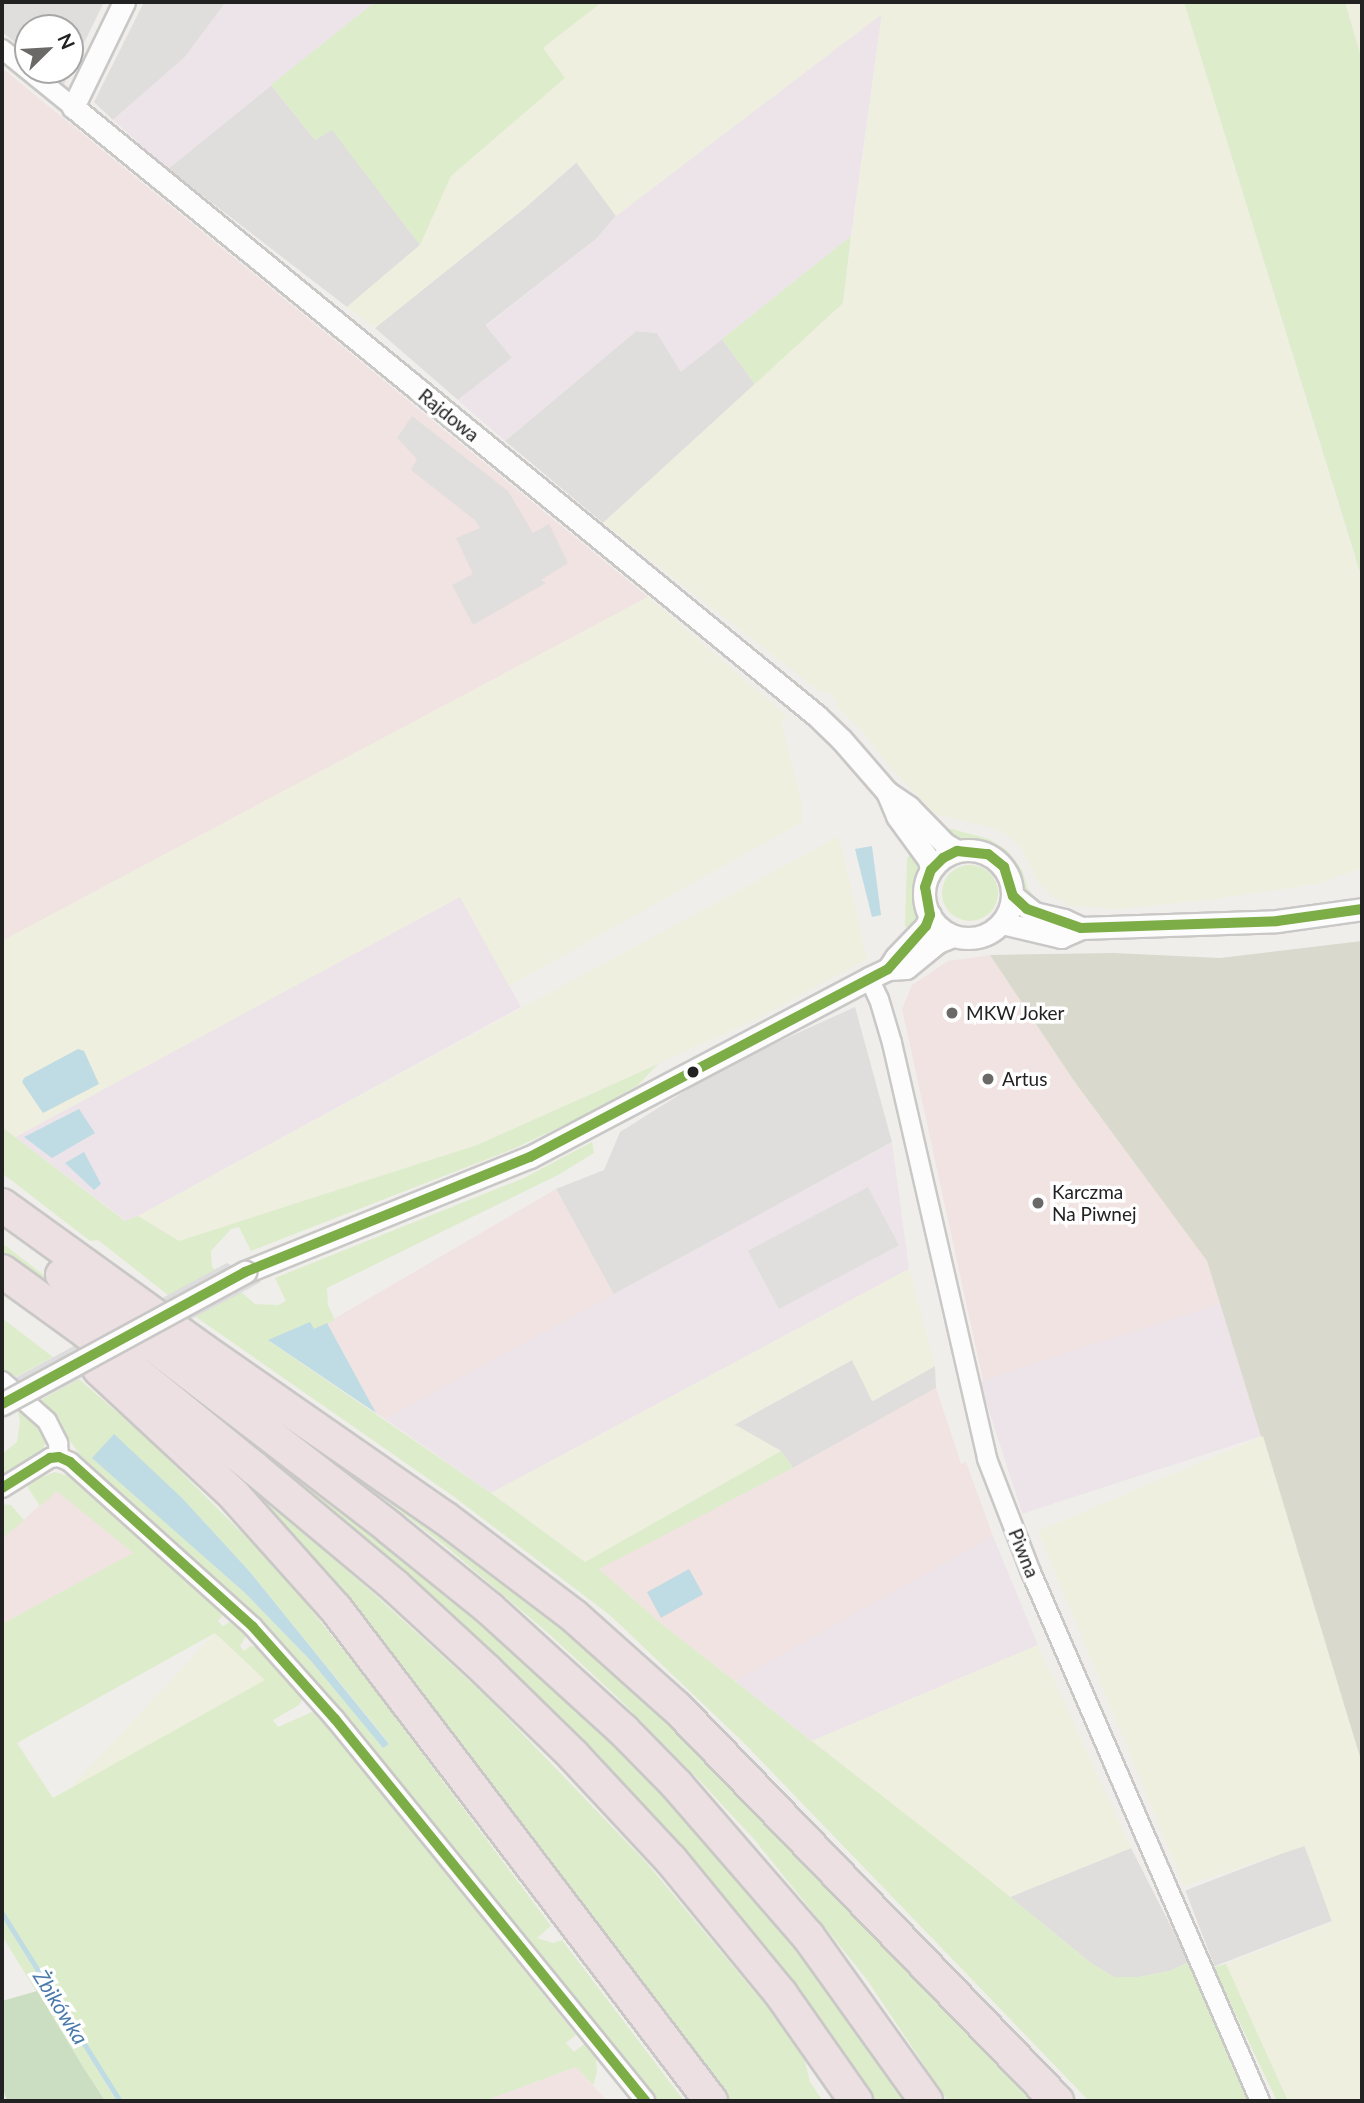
<!DOCTYPE html>
<html>
<head>
<meta charset="utf-8">
<style>
	body { margin:0 }
	#map { position:relative; width:1364px; height:2103px; overflow:hidden; background:#f0eeeb; font-family:Lato,sans-serif }
	div>[style] { position:absolute }
	.residential>* { inset:0; background:#dfdedc; transform-origin:0 0 }
	.commercial>* { inset:0; background:#f1e3e1 }
	.industrial>* { inset:0; background:#ede4e9; transform-origin:0 0 }
	.construction>* { inset:0; background:#d9d9cd }
	.farmland>* { inset:0; background:#efefdf; transform-origin:0 0 }
	.grass>* { inset:0; background:#ddeccb }
	.round { border-radius:50% }
	.forest>* { inset:0; background:#cbdec1 }
	.parking>* { inset:0; background:#e0dfde; transform-origin:0 0 }
	.water>* { inset:0; background:#bfdbe3; transform-origin:0 0 }
	.pier>* { inset:0; background:#dedddd }
	.stream>* { height:5px; margin:-2.5px; padding:0 2.5px; transform-origin:2.5px; border-radius:2.5px; background:#bfdbe3 }
	.roads { filter:drop-shadow(2px 0 #c9c8c7) drop-shadow(-2px 0 #c9c8c7) drop-shadow(0 2px #c9c8c7) drop-shadow(0 -2px #c9c8c7) }
	.minor>* { height:18px; margin:-9px; padding:0 9px; transform-origin:9px; border-radius:9px; background:#fdfcfc }
	.tertiary>* { height:21px; margin:-10.5px; padding:0 10.5px; transform-origin:10.5px; border-radius:10.5px; background:#fdfcfc }
	.tertiary>.ring { margin:-10.5px; padding:0; box-sizing:content-box; background:none; border:21px solid #fdfcfc; border-radius:50% }
	.motorway>* { height:32px; margin:-16px; padding:0 16px; transform-origin:16px; border-radius:16px; background:#ece0e2 }
	.bridges { filter:drop-shadow(2px 0 #c9c8c7) drop-shadow(-2px 0 #c9c8c7) drop-shadow(0 2px #c9c8c7) drop-shadow(0 -2px #c9c8c7) }
	.tertiary-bridge>* { height:21px; margin:-10.5px; padding:0 10.5px; transform-origin:10.5px; border-radius:10.5px; background:#fdfcfc }
	.bus-1>* { height:10px; margin:-5px; padding:0 5px; transform-origin:5px; border-radius:5px; background:#7cad47 }
	.dots>* { width:19px; height:19px; translate:-50% -50%; box-sizing:border-box; border:4px solid #fff; border-radius:50% }
	span { translate:-50% -50%; white-space:nowrap; text-align:center; line-height:1.15; -webkit-text-stroke:7px #fff; paint-order:stroke }
	.street-label { font-size:19px; color:#222 }
	.poi-label { font-size:19px; color:#222 }
	.left { translate:0 -50%; text-align:left }
	.water-label { font-size:21px; color:#4a7aab; font-style:italic }
	.frame { position:absolute; inset:0; border:4px solid #222; pointer-events:none }
	.north { position:absolute; left:14px; top:14px; width:70px; height:70px; box-sizing:border-box; background:#fff; border:2px solid #a7a7a7; border-radius:50%; rotate:66deg; font-size:19px; font-weight:700; line-height:28px; text-align:center; color:#222 }
	.north::after { content:''; display:block; margin:auto; width:24px; height:32px; background:#6a6968; clip-path:polygon(50% 0,100% 100%,50% 72%,0 100%) }
</style>
</head>
<body>
<div id="map">
	<div class="residential">
		<div style="clip-path:polygon(2px 2px,104px 2px,64px 84px,48px 70px,70px 70px,70px 28px,28px 28px,28px 53px,2px 32px)"></div>
		<div style="clip-path:polygon(144px 2px,226px 2px,185px 57px,113px 120px,94px 102px)"></div>
		<div style="clip-path:polygon(271px 85px,315px 140px,332px 129px,420px 245px,347px 307px,168px 169px)"></div>
		<div style="clip-path:polygon(577px 162px,616px 216px,596px 239px,486px 325px,512px 358px,458px 400px,375px 328px,526px 207px)"></div>
		<div style="clip-path:polygon(636px 331px,657px 333px,681px 371px,722px 339px,755px 384px,603px 523px,505px 441px)"></div>
		<div style="clip-path:polygon(855px 1007px,892px 1142px,614px 1295px,556px 1189px,604px 1170px,620px 1132px,725px 1066px)"></div>
		<div style="clip-path:polygon(852px 1360px,873px 1401px,935px 1366px,936px 1388px,793px 1468px,781px 1451px,734px 1425px)"></div>
		<div style="left:1304px;top:1845px;width:81px;height:127px;rotate:69deg"></div>
		<div style="clip-path:polygon(1131px 1848px,1189px 1962px,1170px 1971px,1139px 1977px,1114px 1977px,1092px 1964px,1010px 1897px)"></div>
	</div>
	<div class="commercial">
		<div style="clip-path:polygon(2px 68px,648px 597px,2px 941px)"></div>
		<div style="clip-path:polygon(990px 955px,1074px 1081px,1207px 1261px,1221px 1303px,988px 1403px,902px 1009px,912px 985px,948px 961px)"></div>
		<div style="clip-path:polygon(556px 1189px,614px 1295px,385px 1419px,376px 1413px,327px 1323px)"></div>
		<div style="clip-path:polygon(936px 1388px,961px 1464px,966px 1462px,993px 1536px,735px 1681px,663px 1625px,598px 1568px,793px 1468px)"></div>
		<div style="clip-path:polygon(57px 1490px,134px 1553px,2px 1624px,2px 1539px)"></div>
		<div style="clip-path:polygon(576px 2067px,607px 2101px,484px 2101px)"></div>
	</div>
	<div class="industrial">
		<div style="clip-path:polygon(226px 2px,375px 2px,168px 169px,113px 120px,185px 57px)"></div>
		<div style="clip-path:polygon(882px 13px,851px 236px,681px 372px,657px 333px,636px 331px,505px 441px,458px 400px,512px 358px,486px 326px,596px 239px,616px 216px)"></div>
		<div style="clip-path:polygon(460px 896px,521px 1007px,138px 1216px,126px 1221px,15px 1137px)"></div>
		<div style="clip-path:polygon(892px 1142px,909px 1269px,491px 1493px,385px 1419px)"></div>
		<div style="left:1221px;top:1303px;width:139px;height:254px;rotate:72deg"></div>
		<div style="clip-path:polygon(993px 1536px,1038px 1645px,812px 1741px,735px 1681px)"></div>
	</div>
	<div class="construction">
		<div style="clip-path:polygon(1362px 941px,1362px 1764px,1207px 1261px,1074px 1081px,990px 955px,1114px 953px,1220px 958px)"></div>
	</div>
	<div class="farmland">
		<div style="clip-path:polygon(602px 2px,1184px 2px,1362px 583px,1362px 868px,1317px 884px,1224px 898px,1117px 909px,1064px 905px,1064px 901px,1052px 897px,1038px 882px,1020px 846px,1007px 835px,993px 828px,935px 814px,891px 768px,864px 733px,835px 705px,836px 700px,827px 691px,823px 694px,603px 523px,843px 303px,882px 14px,616px 216px,576px 162px,526px 207px,375px 328px,347px 307px,420px 245px,451px 176px,564px 78px,542px 48px)"></div>
		<div style="clip-path:polygon(1345px 2px,1362px 2px,1362px 58px)"></div>
		<div style="clip-path:polygon(648px 597px,788px 717px,781px 721px,802px 803px,802px 822px,509px 986px,460px 897px,15px 1137px,2px 1127px,2px 941px)"></div>
		<div style="clip-path:polygon(839px 836px,867px 959px,751px 1022px,477px 1145px,179px 1241px,138px 1216px)"></div>
		<div style="clip-path:polygon(909px 1269px,935px 1366px,872px 1401px,852px 1360px,734px 1424px,781px 1451px,585px 1562px,491px 1493px)"></div>
		<div style="clip-path:polygon(1263px 1436px,1362px 1764px,1362px 2101px,1288px 2101px,1226px 1964px,1332px 1922px,1305px 1846px,1184px 1886px,1038px 1531px)"></div>
		<div style="left:215px;top:1633px;width:69px;height:227px;rotate:43deg"></div>
		<div style="clip-path:polygon(1038px 1645px,1131px 1848px,1010px 1897px,812px 1741px)"></div>
	</div>
	<div class="grass">
		<div style="clip-path:polygon(375px 2px,602px 2px,543px 48px,565px 78px,451px 176px,420px 245px,332px 130px,315px 140px,271px 85px)"></div>
		<div style="clip-path:polygon(1184px 2px,1345px 2px,1362px 60px,1362px 579px)"></div>
		<div style="clip-path:polygon(851px 236px,843px 303px,755px 384px,722px 339px)"></div>
		<div style="clip-path:polygon(940px 826px,989px 839px,1008px 851px,1022px 870px,1028px 889px,1045px 909px,1027px 894px,1015px 864px,1000px 848px,983px 841px,956px 837px,945px 833px)"></div>
		<div style="clip-path:polygon(913px 848px,918px 870px,916px 918px,911px 931px,905px 926px,907px 859px)"></div>
		<div class="round" style="left:942px;top:865px;width:56px;height:56px"></div>
		<div style="clip-path:polygon(658px 1064px,637px 1086px,575px 1120px,513px 1149px,251px 1251px,239px 1227px,231px 1229px,211px 1251px,212px 1267px,255px 1304px,278px 1305px,286px 1301px,275px 1278px,524px 1178px,592px 1142px,594px 1153px,558px 1175px,327px 1288px,328px 1305px,335px 1320px,314px 1330px,300px 1326px,269px 1341px,491px 1493px,585px 1562px,781px 1451px,793px 1468px,599px 1569px,663px 1625px,972px 1866px,1092px 1964px,1114px 1977px,1139px 1977px,1170px 1971px,1189px 1962px,1249px 2101px,1089px 2101px,744px 1743px,611px 1616px,453px 1496px,196px 1317px,98px 1240px,90px 1241px,2px 1173px,2px 1127px,125px 1221px,138px 1216px,179px 1241px,477px 1145px)"></div>
		<div style="clip-path:polygon(2px 1243px,295px 1467px,559px 1684px,748px 1881px,914px 2101px,871px 2101px,762px 1953px,166px 1379px,2px 1254px)"></div>
		<div style="clip-path:polygon(2px 1318px,53px 1357px,12px 1379px,2px 1371px)"></div>
		<div style="clip-path:polygon(evenodd,79px 1379px,149px 1440px,282px 1573px,371px 1685px,551px 1926px,537px 1938px,553px 1943px,562px 1940px,684px 2101px,653px 2101px,308px 1672px,260px 1619px,107px 1486px,85px 1462px,41px 1400px,79px 1379px,113px 1435px,183px 1499px,250px 1572px,389px 1743px,383px 1748px,311px 1661px,244px 1592px,93px 1458px,113px 1435px)"></div>
		<div style="clip-path:polygon(21px 1410px,38px 1421px,45px 1432px,45px 1444px,42px 1450px,2px 1477px,2px 1454px,17px 1442px,20px 1421px,18px 1412px)"></div>
		<div style="clip-path:polygon(315px 1446px,495px 1568px,637px 1687px,1041px 2101px,948px 2101px,868px 1981px,754px 1839px,701px 1782px,615px 1695px,548px 1633px,444px 1545px)"></div>
		<div style="clip-path:polygon(231px 1470px,372px 1592px,486px 1696px,645px 1861px,779px 2021px,803px 2054px,810px 2082px,823px 2101px,723px 2101px,229px 1472px)"></div>
		<div style="clip-path:polygon(evenodd,55px 1472px,75px 1478px,222px 1610px,224px 1614px,218px 1621px,223px 1626px,232px 1621px,235px 1623px,247px 1635px,240px 1646px,244px 1651px,250px 1646px,260px 1647px,304px 1697px,299px 1705px,273px 1720px,278px 1727px,312px 1712px,318px 1715px,576px 2035px,566px 2043px,574px 2052px,584px 2044px,596px 2058px,597px 2072px,593px 2085px,576px 2067px,484px 2101px,122px 2101px,2px 1909px,2px 1624px,133px 1553px,57px 1491px,40px 1506px,28px 1488px,29px 1482px,55px 1472px,215px 1633px,265px 1680px,53px 1798px,17px 1743px,215px 1633px)"></div>
		<div style="clip-path:polygon(2px 1504px,11px 1505px,24px 1520px,2px 1539px)"></div>
		<div style="clip-path:polygon(2px 1917px,117px 2101px,105px 2101px,80px 2062px,2px 1936px)"></div>
		<div style="clip-path:polygon(1226px 1964px,1288px 2101px,1277px 2101px,1213px 1967px)"></div>
	</div>
	<div class="forest">
		<div style="clip-path:polygon(37px 1991px,80px 2062px,105px 2101px,7px 2101px,2px 2087px,2px 2001px)"></div>
	</div>
	<div class="parking">
		<div style="clip-path:polygon(412px 416px,508px 491px,533px 533px,549px 524px,568px 563px,541px 580px,546px 583px,473px 625px,452px 585px,473px 574px,456px 538px,480px 528px,476px 521px,411px 470px,417px 459px,397px 438px)"></div>
		<div style="left:868px;top:1187px;width:66px;height:136px;rotate:62deg"></div>
	</div>
	<div class="water">
		<div style="clip-path:polygon(872px 846px,881px 915px,872px 917px,855px 849px)"></div>
		<div style="clip-path:polygon(78px 1049px,84px 1051px,99px 1084px,43px 1113px,22px 1082px,24px 1078px)"></div>
		<div style="clip-path:polygon(79px 1109px,95px 1133px,52px 1158px,24px 1137px)"></div>
		<div style="clip-path:polygon(84px 1152px,101px 1184px,94px 1190px,65px 1163px)"></div>
		<div style="clip-path:polygon(310px 1322px,314px 1329px,327px 1323px,376px 1413px,268px 1340px)"></div>
		<div style="clip-path:polygon(114px 1434px,183px 1499px,250px 1572px,389px 1744px,383px 1748px,311px 1661px,244px 1592px,92px 1458px)"></div>
		<div style="left:689px;top:1569px;width:29px;height:48px;rotate:61deg"></div>
	</div>
	<div class="pier">
		<div style="clip-path:polygon(227px 1263px,261px 1282px,2px 1420px,2px 1385px)"></div>
	</div>
	<div class="stream">
		<div style="left:2px;top:1913px;width:222px;rotate:57.9deg"></div>
	</div>
	<div class="roads">
		<div class="minor">
			<div style="left:2px;top:49px;width:92px;rotate:39.2deg"></div>
			<div style="left:869px;top:978px;width:23px;rotate:65deg"></div>
			<div style="left:879px;top:999px;width:46px;rotate:73.5deg"></div>
			<div style="left:892px;top:1043px;width:427px;rotate:77.1deg"></div>
			<div style="left:987px;top:1459px;width:119px;rotate:68.8deg"></div>
			<div style="left:1030px;top:1570px;width:579px;rotate:66.58deg"></div>
			<div style="left:2px;top:1381px;width:60px;rotate:41.6deg"></div>
			<div style="left:47px;top:1421px;width:25px;rotate:63deg"></div>
			<div style="left:58px;top:1443px;width:14px;rotate:86deg"></div>
			<div style="left:2px;top:1488px;width:57px;rotate:-32deg"></div>
			<div style="left:50px;top:1458px;width:9px;rotate:-6deg"></div>
			<div style="left:59px;top:1457px;width:12px;rotate:24deg"></div>
			<div style="left:70px;top:1462px;width:246px;rotate:42deg"></div>
			<div style="left:253px;top:1627px;width:123px;rotate:48.3deg"></div>
			<div style="left:335px;top:1719px;width:492px;rotate:50.9deg"></div>
		</div>
		<div class="tertiary">
			<div style="left:124px;top:2px;width:117px;rotate:115.9deg"></div>
			<div style="left:73px;top:107px;width:961px;rotate:39.3deg"></div>
			<div style="left:817px;top:716px;width:33px;rotate:44deg"></div>
			<div style="left:841px;top:739px;width:70px;rotate:49deg"></div>
			<div style="left:887px;top:792px;width:27px;rotate:34deg"></div>
			<div style="left:909px;top:807px;width:52px;rotate:45.8deg"></div>
			<div style="left:945px;top:844px;width:14px;rotate:30deg"></div>
			<div style="left:887px;top:792px;width:26px;rotate:67deg"></div>
			<div style="left:897px;top:816px;width:54px;rotate:54deg"></div>
			<div style="left:929px;top:860px;width:10px;rotate:79deg"></div>
			<div class="ring" style="left:924px;top:850px;width:67px;height:67px"></div>
			<div style="left:1013px;top:896px;width:27px;rotate:39deg"></div>
			<div style="left:1034px;top:913px;width:31px;rotate:13deg"></div>
			<div style="left:1064px;top:920px;width:19px;rotate:25deg"></div>
			<div style="left:1081px;top:928px;width:196px;rotate:-2deg"></div>
			<div style="left:1277px;top:921px;width:86px;rotate:-8deg"></div>
			<div style="left:1002px;top:923px;width:61px;rotate:13.3deg"></div>
			<div style="left:1061px;top:937px;width:22px;rotate:-24deg"></div>
			<div style="left:888px;top:969px;width:14px;rotate:-56deg"></div>
			<div style="left:896px;top:957px;width:43px;rotate:-45.9deg"></div>
			<div style="left:926px;top:926px;width:12px;rotate:-70deg"></div>
			<div style="left:245px;top:1272px;width:307px;rotate:-22deg"></div>
			<div style="left:530px;top:1157px;width:383px;rotate:-27.8deg"></div>
			<div style="left:869px;top:978px;width:21px;rotate:-25deg"></div>
			<div style="left:888px;top:969px;width:18px;rotate:-3deg"></div>
			<div style="left:906px;top:968px;width:41px;rotate:-39.1deg"></div>
			<div style="left:938px;top:942px;width:16px;rotate:-22deg"></div>
		</div>
		<div class="motorway">
			<div style="left:2px;top:1205px;width:248px;rotate:35.8deg"></div>
			<div style="left:203px;top:1350px;width:295px;rotate:34.8deg"></div>
			<div style="left:445px;top:1518px;width:162px;rotate:37.2deg"></div>
			<div style="left:574px;top:1616px;width:138px;rotate:41.8deg"></div>
			<div style="left:677px;top:1708px;width:547px;rotate:45.96deg"></div>
			<div style="left:2px;top:1271px;width:102px;rotate:35.9deg"></div>
			<div style="left:85px;top:1331px;width:218px;rotate:39deg"></div>
			<div style="left:254px;top:1468px;width:184px;rotate:39.9deg"></div>
			<div style="left:395px;top:1586px;width:124px;rotate:42.7deg"></div>
			<div style="left:486px;top:1670px;width:123px;rotate:44.3deg"></div>
			<div style="left:574px;top:1756px;width:142px;rotate:47deg"></div>
			<div style="left:671px;top:1860px;width:173px;rotate:50.6deg"></div>
			<div style="left:781px;top:1994px;width:131px;rotate:55deg"></div>
			<div style="left:62px;top:1275px;width:414px;rotate:37.6deg"></div>
			<div style="left:390px;top:1528px;width:129px;rotate:39deg"></div>
			<div style="left:490px;top:1609px;width:180px;rotate:42.3deg"></div>
			<div style="left:623px;top:1730px;width:77px;rotate:45.5deg"></div>
			<div style="left:677px;top:1785px;width:200px;rotate:49.1deg"></div>
			<div style="left:808px;top:1936px;width:203px;rotate:54.4deg"></div>
			<div style="left:99px;top:1369px;width:185px;rotate:43deg"></div>
			<div style="left:234px;top:1495px;width:153px;rotate:48.2deg"></div>
			<div style="left:336px;top:1609px;width:619px;rotate:52.69deg"></div>
		</div>
	</div>
	<div class="bridges">
		<div class="tertiary-bridge">
			<div style="left:2px;top:1404px;width:277px;rotate:-28.5deg"></div>
		</div>
	</div>
	<div class="bus-1">
		<div style="left:2px;top:1404px;width:277px;rotate:-28.5deg"></div>
		<div style="left:245px;top:1272px;width:307px;rotate:-22deg"></div>
		<div style="left:530px;top:1157px;width:404px;rotate:-27.7deg"></div>
		<div style="left:888px;top:969px;width:57px;rotate:-48.5deg"></div>
		<div style="left:926px;top:926px;width:12px;rotate:-70deg"></div>
		<div style="left:930px;top:915px;width:28px;rotate:-100deg"></div>
		<div style="left:925px;top:887px;width:18px;rotate:-71deg"></div>
		<div style="left:931px;top:870px;width:17px;rotate:-45deg"></div>
		<div style="left:943px;top:858px;width:16px;rotate:-27deg"></div>
		<div style="left:957px;top:851px;width:31px;rotate:6deg"></div>
		<div style="left:988px;top:854px;width:21px;rotate:39deg"></div>
		<div style="left:1004px;top:867px;width:30px;rotate:73deg"></div>
		<div style="left:1013px;top:896px;width:19px;rotate:43deg"></div>
		<div style="left:1027px;top:909px;width:57px;rotate:19.4deg"></div>
		<div style="left:1081px;top:928px;width:196px;rotate:-2deg"></div>
		<div style="left:1277px;top:921px;width:86px;rotate:-8deg"></div>
		<div style="left:2px;top:1488px;width:57px;rotate:-32deg"></div>
		<div style="left:50px;top:1458px;width:9px;rotate:-6deg"></div>
		<div style="left:59px;top:1457px;width:12px;rotate:24deg"></div>
		<div style="left:70px;top:1462px;width:246px;rotate:42deg"></div>
		<div style="left:253px;top:1627px;width:123px;rotate:48.3deg"></div>
		<div style="left:335px;top:1719px;width:492px;rotate:50.9deg"></div>
	</div>
	<div class="dots">
		<div style="left:952px;top:1013px;background:#6a6968"></div>
		<div style="left:693px;top:1072px;background:#222"></div>
		<div style="left:988px;top:1079px;background:#6a6968"></div>
		<div style="left:1038px;top:1203px;background:#6a6968"></div>
	</div>
	<div class="street-label">
		<span style="left:449px;top:415px;rotate:39deg">Rajdowa</span>
		<span style="left:1024px;top:1553px;rotate:68deg">Piwna</span>
	</div>
	<div class="poi-label">
		<span class="left" style="left:966px;top:1013px">MKW Joker</span>
		<span class="left" style="left:1002px;top:1079px">Artus</span>
		<span class="left" style="left:1052px;top:1203px">Karczma<br>Na Piwnej</span>
	</div>
	<div class="water-label">
		<span style="left:61px;top:2007px;rotate:58deg">Żbikówka</span>
	</div>
	<div class="frame"></div>
	<div class="north">N</div>
</div>
</body>
</html>
